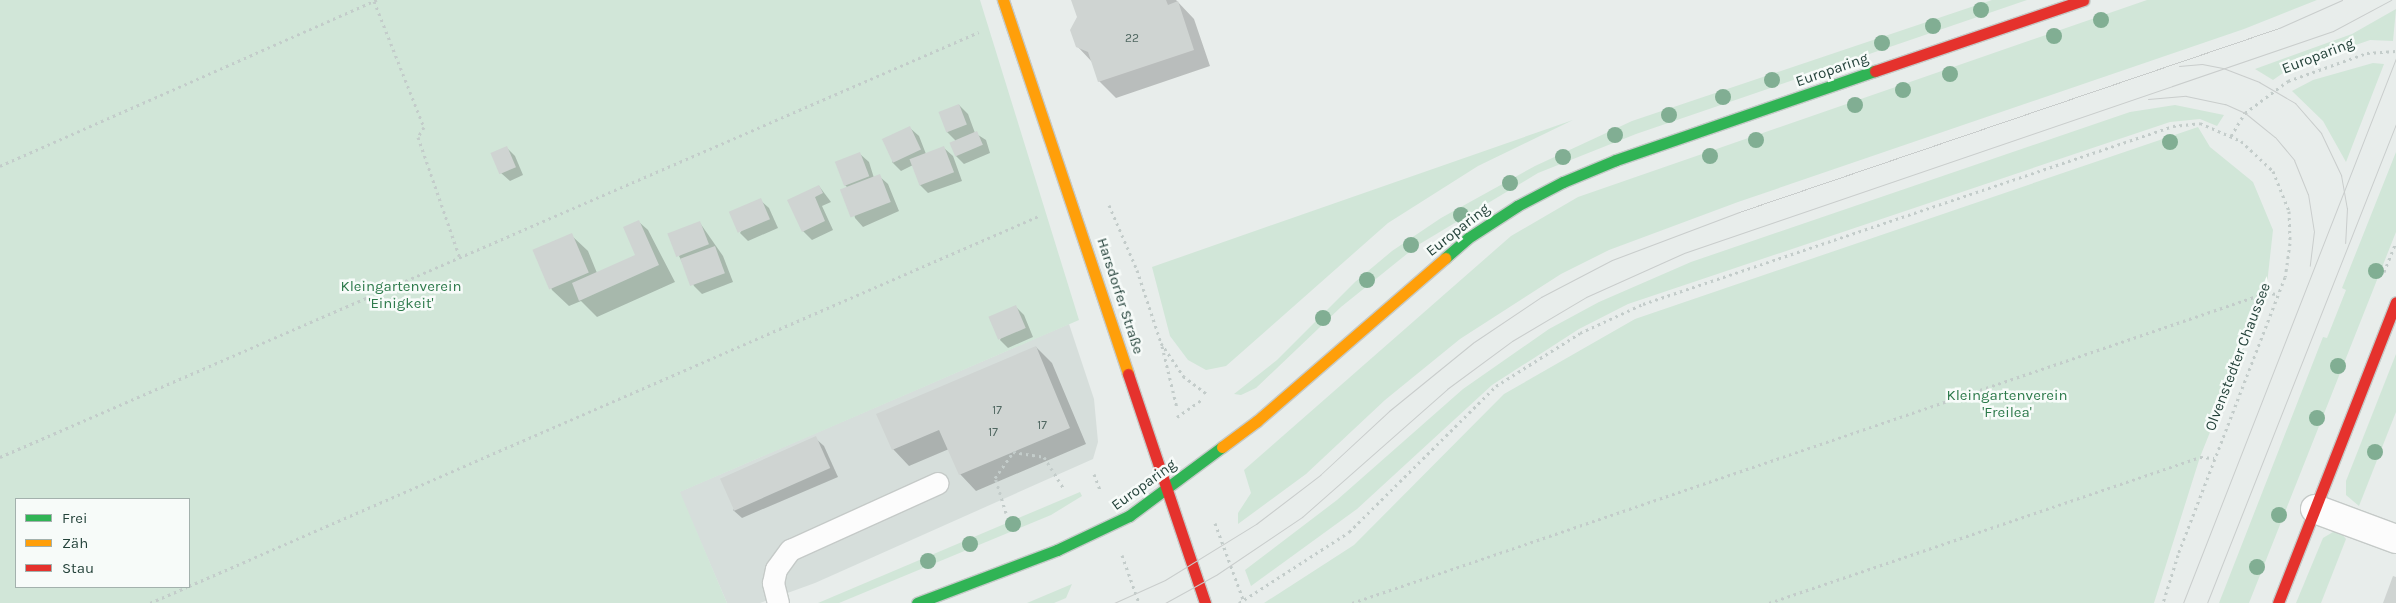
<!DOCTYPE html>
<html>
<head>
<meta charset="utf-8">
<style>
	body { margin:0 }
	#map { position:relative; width:2396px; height:603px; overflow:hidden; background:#e8edeb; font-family:Karla,sans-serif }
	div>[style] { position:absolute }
	.built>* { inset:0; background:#d6dedb }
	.green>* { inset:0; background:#d1e6d8 }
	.shadow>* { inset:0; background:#0003 }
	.building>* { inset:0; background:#cfd4d2; transform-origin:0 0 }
	.path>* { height:3px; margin-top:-1.5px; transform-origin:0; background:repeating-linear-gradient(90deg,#c3ccca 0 2.5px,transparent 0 6.5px) }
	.roads { filter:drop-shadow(1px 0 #c5cac8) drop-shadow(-1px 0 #c5cac8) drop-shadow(0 1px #c5cac8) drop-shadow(0 -1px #c5cac8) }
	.lane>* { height:21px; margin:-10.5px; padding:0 10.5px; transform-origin:10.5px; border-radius:10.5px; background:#fcfcfc }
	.street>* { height:28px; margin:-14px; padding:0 14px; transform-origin:14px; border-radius:14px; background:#fcfcfc }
	.fast>* { height:11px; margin:-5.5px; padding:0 5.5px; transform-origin:5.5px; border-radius:5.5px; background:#30b455 }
	.slow>* { height:11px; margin:-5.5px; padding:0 5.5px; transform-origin:5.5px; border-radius:5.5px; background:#ff9f0a }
	.jam>* { height:11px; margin:-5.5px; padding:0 5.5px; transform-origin:5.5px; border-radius:5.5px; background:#e5322d }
	.tram>* { height:1px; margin:-0.5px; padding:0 0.5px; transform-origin:0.5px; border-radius:0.5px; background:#c9cdcc }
	.trees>* { width:16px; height:16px; margin:-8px; border-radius:50%; background:#81ae93 }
	span { translate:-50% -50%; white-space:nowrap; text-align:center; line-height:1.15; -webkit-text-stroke:5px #f7fbf9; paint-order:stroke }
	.number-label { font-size:12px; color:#506761 }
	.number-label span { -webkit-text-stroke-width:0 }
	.street-label { font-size:15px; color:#24423a }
	.park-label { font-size:15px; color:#2d7a4b }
	.legend { position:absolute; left:15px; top:498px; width:175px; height:90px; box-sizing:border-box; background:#f7fbf9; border:1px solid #a3b1ad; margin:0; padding:6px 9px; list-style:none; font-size:15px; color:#24423a }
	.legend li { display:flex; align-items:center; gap:10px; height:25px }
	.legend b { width:25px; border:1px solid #a3b1ad }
</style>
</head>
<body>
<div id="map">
	<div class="built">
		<div style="clip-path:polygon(1069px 324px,1094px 399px,1098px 442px,1093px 459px,815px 583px,760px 603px,727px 603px,679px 492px)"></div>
	</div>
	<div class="green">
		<div style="clip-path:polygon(evenodd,0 0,980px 0,1079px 320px,680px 492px,727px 603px,0 603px,0 0,16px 499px,189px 499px,189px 587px,16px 587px,16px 499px)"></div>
		<div style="clip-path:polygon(1992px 0,2027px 0,1636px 134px,1538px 173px,1418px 245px,1341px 307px,1256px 388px,1241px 395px,1234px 394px,1277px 360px,1355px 282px,1392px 251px,1441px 218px,1535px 166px,1632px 121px)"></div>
		<div style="clip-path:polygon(2147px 0,2317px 0,2244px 29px,1738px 202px,1609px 250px,1561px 274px,1460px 339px,1385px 400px,1306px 474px,1238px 524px,1238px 513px,1251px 493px,1244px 470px,1511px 236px,1578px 197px)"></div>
		<div style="clip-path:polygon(2396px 9px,2393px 41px,2370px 40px,2290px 68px,2273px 80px,2255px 69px,2352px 34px)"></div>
		<div style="clip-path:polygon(2373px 63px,2384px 64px,2346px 162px,2323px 121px,2292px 91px,2313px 80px)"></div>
		<div style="clip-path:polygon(2175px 105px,2224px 115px,2217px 126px,2200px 119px,2170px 122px,1628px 304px,1579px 329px,1492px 385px,1357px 509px,1251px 586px,1245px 570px,1337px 500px,1463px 389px,1549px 329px,1599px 302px,1691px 262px,2130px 112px)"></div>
		<div style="clip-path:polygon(1573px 120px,1478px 166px,1388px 223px,1226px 366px,1206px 370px,1188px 360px,1170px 336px,1152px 267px)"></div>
		<div style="clip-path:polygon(2198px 127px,2210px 147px,2253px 182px,2273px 230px,2266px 293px,2200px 457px,2154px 603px,1264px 603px,1354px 545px,1504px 394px,1635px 319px)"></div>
		<div style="clip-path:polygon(2396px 152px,2396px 232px,2249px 603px,2219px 603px,2323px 337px,2327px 338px,2346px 290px,2342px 288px)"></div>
		<div style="clip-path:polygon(2396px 354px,2396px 412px,2359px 506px,2346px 495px,2346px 481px)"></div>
		<div style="clip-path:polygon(1080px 492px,1082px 496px,1051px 515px,839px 603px,818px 603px)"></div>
		<div style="clip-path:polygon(2338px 529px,2346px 539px,2321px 603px,2296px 603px,2323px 538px)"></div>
		<div style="clip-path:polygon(1072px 584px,1066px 598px,1054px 603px,1027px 603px)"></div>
	</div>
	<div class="shadow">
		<div style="clip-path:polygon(1072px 0,1176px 0,1194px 19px,1210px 66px,1116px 98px,1099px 81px,1093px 63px,1077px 46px,1078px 17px)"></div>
		<div style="clip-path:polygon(959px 105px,968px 114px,975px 133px,986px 140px,990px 153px,964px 164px,955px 155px,955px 140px,947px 132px)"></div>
		<div style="clip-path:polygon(910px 128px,919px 136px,926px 154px,944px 148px,953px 156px,962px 181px,928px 193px,920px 185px,913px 165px,901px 171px,892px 162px)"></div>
		<div style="clip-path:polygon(507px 148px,515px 156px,523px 175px,510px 181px,501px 173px,493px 154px)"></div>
		<div style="clip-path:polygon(860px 154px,869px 162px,874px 178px,879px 176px,888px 184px,899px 211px,863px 227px,855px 218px,849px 189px,844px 184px)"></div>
		<div style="clip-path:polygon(819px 186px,831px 202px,822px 206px,833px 230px,812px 240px,803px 231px)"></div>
		<div style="clip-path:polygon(760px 200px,769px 208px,778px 228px,748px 241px,740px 233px)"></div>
		<div style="clip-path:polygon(639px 222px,648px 230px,675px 282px,597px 317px,581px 301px,569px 306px,552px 290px,535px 251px,571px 235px,588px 251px,597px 273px,637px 255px)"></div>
		<div style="clip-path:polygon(700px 223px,723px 256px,733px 282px,702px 294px,694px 286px,679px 256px)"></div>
		<div style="clip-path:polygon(1015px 306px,1024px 315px,1033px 337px,1008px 348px,1000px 340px)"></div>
		<div style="clip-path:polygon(1036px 347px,1052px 363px,1086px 444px,976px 491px,960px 474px,949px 449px,909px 466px,893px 449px)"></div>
		<div style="clip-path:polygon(815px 438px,824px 446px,838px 477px,742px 518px,733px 510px)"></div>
	</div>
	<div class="building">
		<div style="clip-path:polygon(1071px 0,1166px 0,1168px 5px,1178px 1px,1194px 50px,1098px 82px,1088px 52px,1076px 47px,1070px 30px,1077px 17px)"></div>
		<div style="left:959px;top:104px;width:22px;height:22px;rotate:69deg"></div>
		<div style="left:910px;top:126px;width:26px;height:31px;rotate:65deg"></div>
		<div style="left:977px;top:131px;width:15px;height:30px;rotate:67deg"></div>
		<div style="left:507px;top:146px;width:23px;height:18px;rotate:67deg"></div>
		<div style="left:944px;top:146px;width:28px;height:37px;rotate:69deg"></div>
		<div style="left:860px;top:152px;width:26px;height:27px;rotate:69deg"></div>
		<div style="left:880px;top:174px;width:30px;height:43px;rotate:69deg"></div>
		<div style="clip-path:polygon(819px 185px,823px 193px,815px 197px,825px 221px,802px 232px,787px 200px)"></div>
		<div style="left:761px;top:198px;width:23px;height:35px;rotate:67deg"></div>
		<div style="clip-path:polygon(639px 220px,659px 265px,579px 301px,572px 283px,635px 255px,623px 227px)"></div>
		<div style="left:700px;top:221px;width:25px;height:35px;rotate:69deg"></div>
		<div style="left:572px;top:233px;width:43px;height:43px;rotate:67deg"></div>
		<div style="left:715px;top:246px;width:29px;height:37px;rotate:70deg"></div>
		<div style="left:1016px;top:305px;width:25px;height:30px;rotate:67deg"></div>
		<div style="clip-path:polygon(1036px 346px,1070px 428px,959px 475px,939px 430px,892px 450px,876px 414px)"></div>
		<div style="left:816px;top:436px;width:35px;height:105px;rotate:66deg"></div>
		<div style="clip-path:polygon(2393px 576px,2396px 577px,2396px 603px,2383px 603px)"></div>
	</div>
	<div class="path">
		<div style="left:374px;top:1px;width:136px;rotate:68.4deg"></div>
		<div style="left:424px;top:127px;width:12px;rotate:121deg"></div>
		<div style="left:418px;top:137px;width:128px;rotate:70.9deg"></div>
		<div style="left:2231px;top:136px;width:27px;rotate:-59deg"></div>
		<div style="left:2245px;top:113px;width:54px;rotate:-36.7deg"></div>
		<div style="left:2288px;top:81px;width:84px;rotate:-19.5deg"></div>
		<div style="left:2367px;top:53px;width:29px;rotate:-4deg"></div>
		<div style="left:0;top:166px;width:412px;rotate:-23.8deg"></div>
		<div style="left:1109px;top:205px;width:71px;rotate:66.7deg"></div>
		<div style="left:1137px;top:270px;width:77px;rotate:71.8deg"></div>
		<div style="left:1161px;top:343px;width:40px;rotate:56deg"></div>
		<div style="left:1183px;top:376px;width:31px;rotate:37deg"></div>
		<div style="left:2384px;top:272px;width:32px;rotate:-68deg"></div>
		<div style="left:1162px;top:346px;width:64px;rotate:76.4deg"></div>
		<div style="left:1177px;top:417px;width:32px;rotate:-35deg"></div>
		<div style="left:0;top:457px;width:1067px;rotate:-23.47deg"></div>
		<div style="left:1094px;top:474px;width:19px;rotate:69deg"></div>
		<div style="left:1006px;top:513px;width:37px;rotate:-107deg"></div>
		<div style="left:995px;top:478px;width:32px;rotate:-55deg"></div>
		<div style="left:1013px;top:452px;width:31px;rotate:9deg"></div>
		<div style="left:1044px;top:457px;width:36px;rotate:58deg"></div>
		<div style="left:1215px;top:523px;width:81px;rotate:69.8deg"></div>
		<div style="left:1122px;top:555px;width:51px;rotate:70.5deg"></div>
		<div style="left:189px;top:586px;width:929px;rotate:-23.53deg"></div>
		<div style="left:150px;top:603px;width:40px;rotate:-23.4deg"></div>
		<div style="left:1239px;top:603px;width:131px;rotate:-32.8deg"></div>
		<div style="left:1349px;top:532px;width:207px;rotate:-44.8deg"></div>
		<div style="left:1496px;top:386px;width:99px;rotate:-32.2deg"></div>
		<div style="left:1580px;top:333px;width:69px;rotate:-24.7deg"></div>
		<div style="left:1643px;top:304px;width:559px;rotate:-18.56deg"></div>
		<div style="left:2173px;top:126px;width:27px;rotate:-6deg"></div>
		<div style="left:2200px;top:123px;width:45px;rotate:23.7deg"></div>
		<div style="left:2241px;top:141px;width:44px;rotate:43.2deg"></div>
		<div style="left:2273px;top:171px;width:43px;rotate:68.2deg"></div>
		<div style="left:2289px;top:211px;width:32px;rotate:88deg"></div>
		<div style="left:2290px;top:243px;width:34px;rotate:98deg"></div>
		<div style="left:2285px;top:277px;width:298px;rotate:111.1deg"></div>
		<div style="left:2178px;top:555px;width:50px;rotate:107.4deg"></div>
		<div style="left:1352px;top:603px;width:965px;rotate:-18.74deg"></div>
		<div style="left:2266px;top:293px;width:12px;rotate:5deg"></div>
		<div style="left:1769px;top:603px;width:455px;rotate:-18.7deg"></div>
		<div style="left:2200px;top:457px;width:14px;rotate:4deg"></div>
	</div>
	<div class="roads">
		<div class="lane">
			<div style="left:778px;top:603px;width:21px;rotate:-104deg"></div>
			<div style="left:773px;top:583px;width:14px;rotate:-78deg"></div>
			<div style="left:776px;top:569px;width:24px;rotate:-54deg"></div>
			<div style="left:790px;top:550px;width:162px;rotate:-24.4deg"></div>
		</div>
		<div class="street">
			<div style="left:2315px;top:509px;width:86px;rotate:20.3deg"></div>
		</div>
		<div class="fast">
			<div style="left:1445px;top:258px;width:30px;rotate:-41deg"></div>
			<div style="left:1468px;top:238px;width:59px;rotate:-33.1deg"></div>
			<div style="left:1517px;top:206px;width:52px;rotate:-27.6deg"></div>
			<div style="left:1563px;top:182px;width:57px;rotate:-22.5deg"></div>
			<div style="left:1616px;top:160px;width:274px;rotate:-19deg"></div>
			<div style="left:917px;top:603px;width:150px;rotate:-20.7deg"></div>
			<div style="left:1057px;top:550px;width:80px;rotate:-25.3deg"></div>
			<div style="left:1129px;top:516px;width:116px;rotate:-36.6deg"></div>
		</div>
		<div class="slow">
			<div style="left:1003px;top:0;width:394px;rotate:71.5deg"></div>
			<div style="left:1222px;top:447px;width:44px;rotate:-36.6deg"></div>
			<div style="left:1257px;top:421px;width:249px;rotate:-40.9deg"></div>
		</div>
		<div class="jam">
			<div style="left:1875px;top:71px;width:220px;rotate:-18.8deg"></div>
			<div style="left:1128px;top:374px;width:242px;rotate:71.4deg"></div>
			<div style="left:2278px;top:603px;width:323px;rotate:-68.6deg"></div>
		</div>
	</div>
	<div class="tram">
		<div style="left:2179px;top:66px;width:23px;rotate:-5deg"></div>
		<div style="left:2202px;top:64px;width:21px;rotate:11deg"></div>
		<div style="left:2223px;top:68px;width:39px;rotate:21deg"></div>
		<div style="left:2259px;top:82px;width:42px;rotate:30.3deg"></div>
		<div style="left:2295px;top:103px;width:40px;rotate:49deg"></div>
		<div style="left:2321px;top:133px;width:47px;rotate:64.5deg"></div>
		<div style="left:2341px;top:175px;width:34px;rotate:80deg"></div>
		<div style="left:2347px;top:208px;width:35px;rotate:93deg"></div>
		<div style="left:2148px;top:99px;width:38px;rotate:-5deg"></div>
		<div style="left:2186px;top:96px;width:40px;rotate:12deg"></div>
		<div style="left:2225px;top:104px;width:22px;rotate:24deg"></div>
		<div style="left:2245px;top:113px;width:38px;rotate:39deg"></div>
		<div style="left:2275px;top:137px;width:30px;rotate:50deg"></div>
		<div style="left:2294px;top:160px;width:37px;rotate:68deg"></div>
		<div style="left:2308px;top:194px;width:37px;rotate:81deg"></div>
		<div style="left:2314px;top:231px;width:35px;rotate:97deg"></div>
		<div style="left:1114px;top:603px;width:56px;rotate:-24.3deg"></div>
		<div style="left:1165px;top:580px;width:107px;rotate:-31.6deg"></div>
		<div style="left:1256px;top:524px;width:81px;rotate:-37.4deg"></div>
		<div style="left:1320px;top:475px;width:94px;rotate:-42.8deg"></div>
		<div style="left:1389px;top:411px;width:109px;rotate:-39.1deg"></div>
		<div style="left:1474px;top:342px;width:81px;rotate:-33.9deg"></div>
		<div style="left:1541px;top:297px;width:80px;rotate:-27.5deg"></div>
		<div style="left:1612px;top:260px;width:136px;rotate:-20.7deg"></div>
		<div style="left:1739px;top:212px;width:570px;rotate:-18.82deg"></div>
		<div style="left:2279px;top:28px;width:69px;rotate:-24deg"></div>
		<div style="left:1165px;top:603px;width:58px;rotate:-28.8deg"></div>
		<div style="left:1216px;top:575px;width:104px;rotate:-34deg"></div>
		<div style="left:1302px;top:517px;width:193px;rotate:-41.4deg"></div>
		<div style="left:1447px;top:389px;width:81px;rotate:-36.4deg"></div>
		<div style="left:1512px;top:341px;width:86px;rotate:-30.7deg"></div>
		<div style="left:1586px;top:297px;width:107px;rotate:-24.2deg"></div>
		<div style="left:1684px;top:253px;width:686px;rotate:-18.88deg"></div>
		<div style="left:2333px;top:31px;width:66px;rotate:-28.1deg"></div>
		<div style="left:2183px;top:603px;width:585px;rotate:-68.65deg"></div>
		<div style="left:2207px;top:603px;width:515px;rotate:-68.47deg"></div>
	</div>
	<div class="trees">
		<div style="left:1981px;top:10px"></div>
		<div style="left:2101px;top:20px"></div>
		<div style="left:1933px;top:26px"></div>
		<div style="left:2054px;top:36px"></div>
		<div style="left:1882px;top:43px"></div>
		<div style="left:1950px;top:74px"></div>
		<div style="left:1772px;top:80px"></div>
		<div style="left:1903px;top:90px"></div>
		<div style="left:1723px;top:97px"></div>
		<div style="left:1855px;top:105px"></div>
		<div style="left:1669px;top:115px"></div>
		<div style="left:1615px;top:135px"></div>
		<div style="left:1756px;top:140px"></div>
		<div style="left:2170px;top:142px"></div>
		<div style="left:1710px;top:156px"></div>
		<div style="left:1563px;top:157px"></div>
		<div style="left:1510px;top:183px"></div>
		<div style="left:1461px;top:215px"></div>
		<div style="left:1411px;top:245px"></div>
		<div style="left:2376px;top:271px"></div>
		<div style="left:1367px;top:280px"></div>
		<div style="left:1323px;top:318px"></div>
		<div style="left:2338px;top:366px"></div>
		<div style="left:2317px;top:418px"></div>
		<div style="left:2375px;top:452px"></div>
		<div style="left:2279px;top:515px"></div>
		<div style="left:1013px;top:524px"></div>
		<div style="left:970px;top:544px"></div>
		<div style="left:928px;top:561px"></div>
		<div style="left:2257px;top:567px"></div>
	</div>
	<div class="number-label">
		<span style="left:1132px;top:39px">22</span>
		<span style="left:997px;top:411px">17</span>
		<span style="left:1042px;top:426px">17</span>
		<span style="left:993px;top:433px">17</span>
	</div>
	<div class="street-label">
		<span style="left:2318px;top:56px;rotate:-21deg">Europaring</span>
		<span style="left:1832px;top:70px;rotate:-19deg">Europaring</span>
		<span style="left:1458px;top:230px;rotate:-38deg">Europaring</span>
		<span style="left:1120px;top:296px;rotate:72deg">Harsdorfer Straße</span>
		<span style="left:2238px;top:357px;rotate:-69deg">Olvenstedter Chaussee</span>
		<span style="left:1144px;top:485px;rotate:-36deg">Europaring</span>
	</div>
	<div class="park-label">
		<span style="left:401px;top:295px">Kleingartenverein<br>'Einigkeit'</span>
		<span style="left:2007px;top:404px">Kleingartenverein<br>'Freilea'</span>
	</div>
	<ul class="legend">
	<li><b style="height:6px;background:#30b455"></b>Frei</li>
	<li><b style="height:6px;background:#ff9f0a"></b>Zäh</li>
	<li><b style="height:6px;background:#e5322d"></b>Stau</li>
	</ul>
</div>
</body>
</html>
